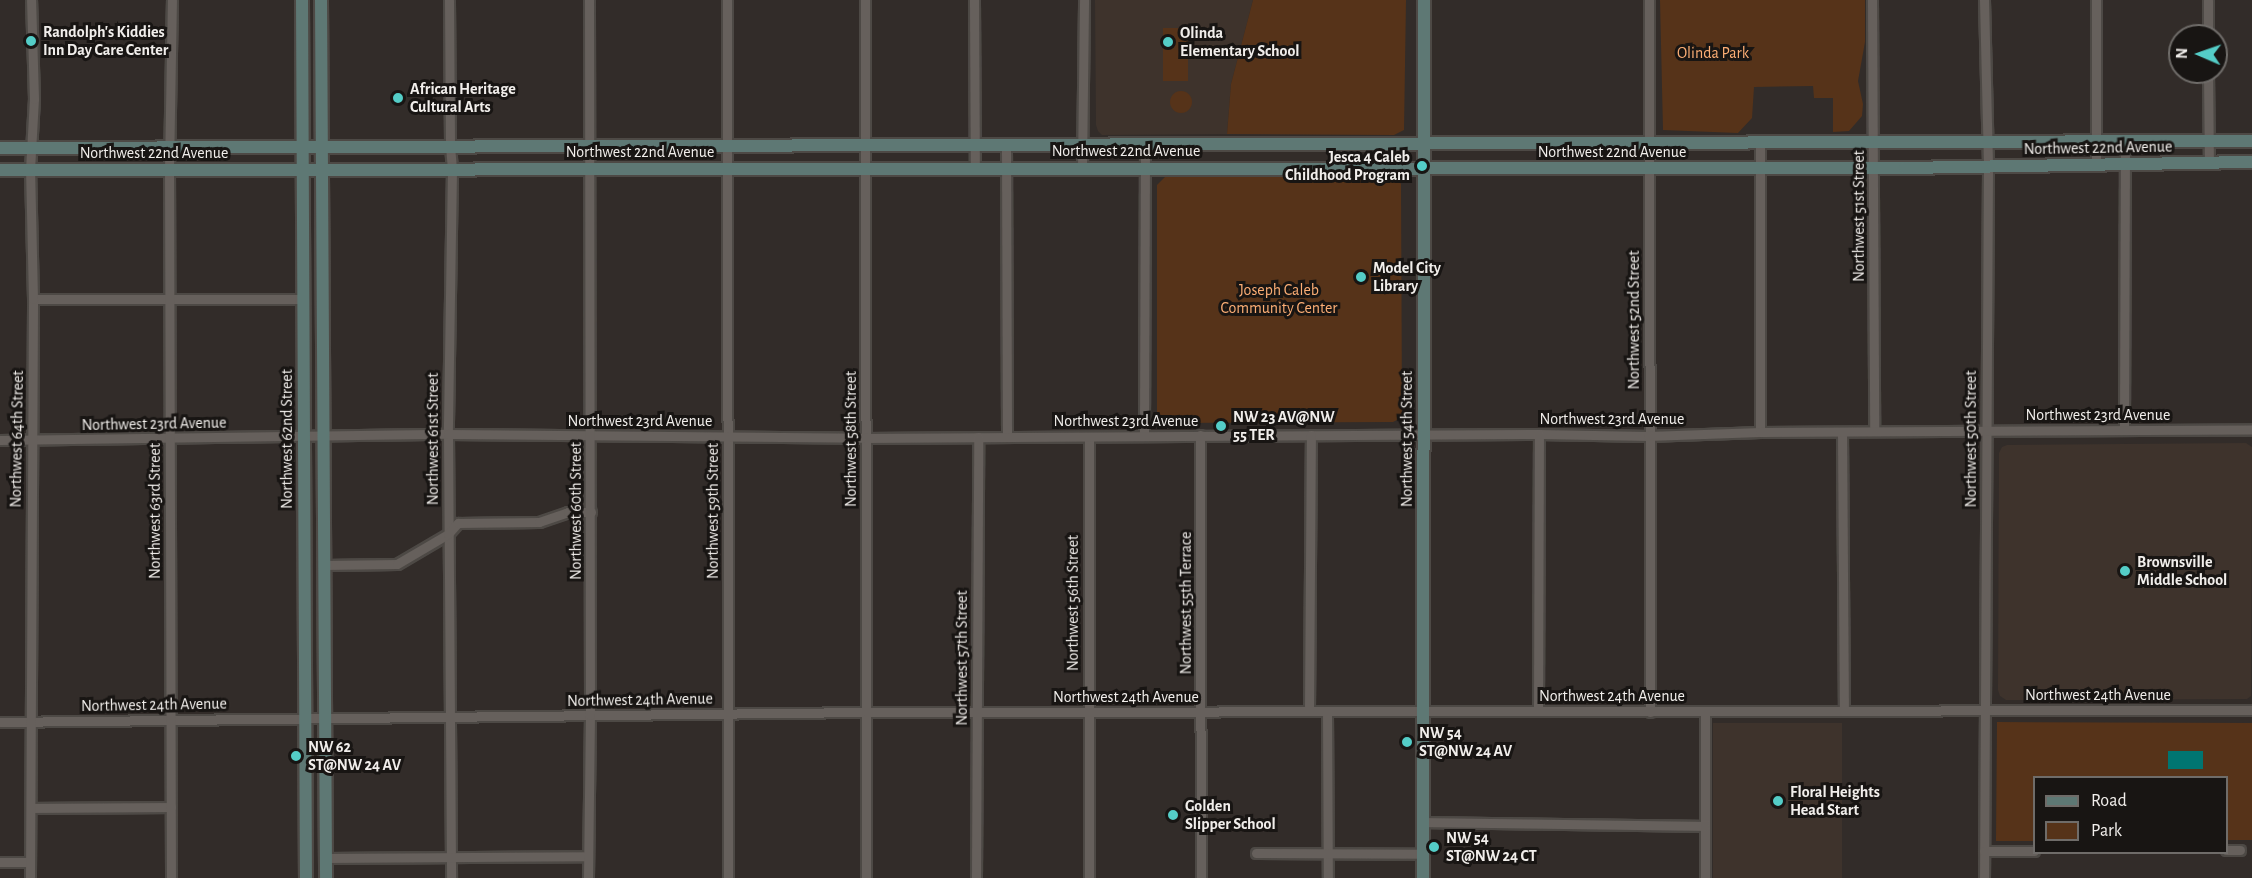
<!DOCTYPE html>
<html>
<head>
<meta charset="utf-8">
<style>
	body { margin:0 }
	#map { position:relative; width:2252px; height:878px; overflow:hidden; background:#322c29; font-family:"Alegreya Sans",sans-serif }
	div>[style] { position:absolute }
	.built>* { inset:0; background:#3e332c; transform-origin:0 0 }
	.green>* { inset:0; background:#563319; transform-origin:0 0 }
	.round { border-radius:50% }
	.water>* { inset:0; background:#007571; transform-origin:0 0 }
	.roads { filter:drop-shadow(2px 0 #4d4945) drop-shadow(-2px 0 #4d4945) drop-shadow(0 2px #4d4945) drop-shadow(0 -2px #4d4945) }
	.street>* { height:9px; margin:-4.5px; padding:0 4.5px; transform-origin:4.5px; border-radius:4.5px; background:#66605c }
	.secondary>* { height:12px; margin:-6px; padding:0 6px; transform-origin:6px; border-radius:6px; background:#5e7874 }
	.dots>* { width:16px; height:16px; translate:-50% -50%; box-sizing:border-box; border:3px solid #181513; border-radius:50% }
	span { translate:-50% -50%; white-space:nowrap; text-align:center; line-height:1.15; -webkit-text-stroke:6px #181513; paint-order:stroke }
	.poi-label { font-size:16px; color:#f1eeeb; font-weight:700 }
	.left { translate:0 -50%; text-align:left }
	.right { translate:-100% -50%; text-align:right }
	.park-label { font-size:16px; color:#fcae75 }
	.street-label { font-size:16px; color:#f1eeeb }
	.legend { position:absolute; left:2033px; top:776px; width:195px; height:78px; box-sizing:border-box; background:#181513; border:2px solid #6f6c69; margin:0; padding:8px 10px; list-style:none; font-size:18px; color:#f1eeeb }
	.legend li { display:flex; align-items:center; gap:12px; height:30px }
	.legend b { width:30px; border:2px solid #6f6c69 }
	.north { position:absolute; left:2168px; top:24px; width:60px; height:60px; box-sizing:border-box; background:#181513; border:2px solid #6f6c69; border-radius:50%; rotate:272deg; font-size:16px; font-weight:700; line-height:24px; text-align:center; color:#f1eeeb }
	.north::after { content:''; display:block; margin:auto; width:21px; height:27px; background:#54cdc7; clip-path:polygon(50% 0,100% 100%,50% 72%,0 100%) }
</style>
</head>
<body>
<div id="map">
	<div class="built">
		<div style="clip-path:polygon(1095px 0,1253px 0,1231px 84px,1227px 134px,1102px 135px,1098px 131px,1096px 125px)"></div>
		<div style="clip-path:polygon(2246px 443px,2252px 447px,2251px 696px,2247px 699px,2006px 700px,2000px 696px,1998px 690px,1999px 453px,2002px 447px,2007px 445px)"></div>
		<div style="left:1713px;top:723px;width:129px;height:155px"></div>
	</div>
	<div class="green">
		<div style="clip-path:polygon(1253px 0,1406px 0,1404px 130px,1394px 135px,1227px 134px,1231px 84px)"></div>
		<div style="clip-path:polygon(1660px 0,1865px 0,1865px 42px,1858px 81px,1863px 104px,1862px 116px,1849px 131px,1833px 132px,1833px 98px,1814px 98px,1813px 86px,1754px 87px,1752px 118px,1738px 133px,1663px 130px)"></div>
		<div style="left:1188px;top:28px;width:53px;height:25px;rotate:90deg"></div>
		<div class="round" style="left:1170px;top:91px;width:22px;height:22px"></div>
		<div style="clip-path:polygon(1165px 177px,1393px 177px,1398px 179px,1401px 184px,1402px 414px,1399px 419px,1393px 422px,1166px 423px,1159px 420px,1157px 414px,1157px 185px)"></div>
		<div style="clip-path:polygon(1997px 722px,2252px 723px,2252px 840px,2227px 840px,2226px 778px,2034px 778px,2034px 841px,1996px 841px)"></div>
	</div>
	<div class="water">
		<div style="left:2168px;top:751px;width:35px;height:18px"></div>
	</div>
	<div class="roads">
		<div class="street">
			<div style="left:449px;top:0;width:146px;rotate:89.6deg"></div>
			<div style="left:450px;top:146px;width:23px;rotate:85deg"></div>
			<div style="left:452px;top:169px;width:265px;rotate:90.9deg"></div>
			<div style="left:448px;top:434px;width:444px;rotate:89.6deg"></div>
			<div style="left:727px;top:0;width:878px;rotate:89.93deg"></div>
			<div style="left:865px;top:0;width:878px;rotate:89.93deg"></div>
			<div style="left:974px;top:0;width:168px;rotate:89.7deg"></div>
			<div style="left:1649px;top:0;width:712px;rotate:89.92deg"></div>
			<div style="left:1872px;top:0;width:431px;rotate:89.7deg"></div>
			<div style="left:1984px;top:0;width:168px;rotate:88.6deg"></div>
			<div style="left:1988px;top:168px;width:710px;rotate:90.32deg"></div>
			<div style="left:2096px;top:0;width:163px;rotate:90deg"></div>
			<div style="left:2208px;top:0;width:36px;rotate:90deg"></div>
			<div style="left:2208px;top:72px;width:91px;rotate:89.4deg"></div>
			<div style="left:1760px;top:141px;width:291px;rotate:90deg"></div>
			<div style="left:1006px;top:145px;width:292px;rotate:89.8deg"></div>
			<div style="left:1082px;top:168px;width:168px;rotate:-89.3deg"></div>
			<div style="left:33px;top:299px;width:271px"></div>
			<div style="left:2124px;top:430px;width:289px;rotate:-89.8deg"></div>
			<div style="left:1842px;top:432px;width:278px;rotate:89.6deg"></div>
			<div style="left:1200px;top:435px;width:443px;rotate:89.9deg"></div>
			<div style="left:1144px;top:436px;width:291px;rotate:-89.8deg"></div>
			<div style="left:1089px;top:437px;width:441px;rotate:90deg"></div>
			<div style="left:0;top:440px;width:448px;rotate:-0.8deg"></div>
			<div style="left:448px;top:434px;width:417px;rotate:0.5deg"></div>
			<div style="left:865px;top:438px;width:674px;rotate:-0.34deg"></div>
			<div style="left:1539px;top:434px;width:109px;rotate:1.1deg"></div>
			<div style="left:1648px;top:436px;width:112px;rotate:-2deg"></div>
			<div style="left:1760px;top:432px;width:492px;rotate:-0.3deg"></div>
			<div style="left:324px;top:565px;width:73px;rotate:-0.8deg"></div>
			<div style="left:397px;top:564px;width:59px;rotate:-30.5deg"></div>
			<div style="left:448px;top:534px;width:15px;rotate:-48deg"></div>
			<div style="left:458px;top:523px;width:81px;rotate:-0.7deg"></div>
			<div style="left:539px;top:522px;width:31px;rotate:-19deg"></div>
			<div style="left:568px;top:512px;width:23px"></div>
			<div style="left:1309px;top:711px;width:276px;rotate:-89.6deg"></div>
			<div style="left:1327px;top:711px;width:167px;rotate:89.7deg"></div>
			<div style="left:1538px;top:711px;width:277px;rotate:-89.8deg"></div>
			<div style="left:1705px;top:712px;width:166px;rotate:90deg"></div>
			<div style="left:0;top:722px;width:868px;rotate:-0.66deg"></div>
			<div style="left:868px;top:712px;width:1384px;rotate:-0.08deg"></div>
			<div style="left:31px;top:808px;width:140px;rotate:-0.4deg"></div>
			<div style="left:1423px;top:822px;width:282px;rotate:0.8deg"></div>
			<div style="left:2226px;top:850px;width:14px"></div>
			<div style="left:1984px;top:851px;width:50px"></div>
			<div style="left:1256px;top:853px;width:167px;rotate:0.3deg"></div>
			<div style="left:326px;top:858px;width:262px;rotate:-0.4deg"></div>
			<div style="left:0;top:862px;width:30px"></div>
			<div style="left:30px;top:878px;width:579px;rotate:-89.7deg"></div>
			<div style="left:33px;top:299px;width:129px;rotate:-91.3deg"></div>
			<div style="left:30px;top:170px;width:71px;rotate:-86.8deg"></div>
			<div style="left:34px;top:99px;width:99px;rotate:-91.7deg"></div>
			<div style="left:171px;top:878px;width:709px;rotate:-90.16deg"></div>
			<div style="left:169px;top:169px;width:169px;rotate:-89deg"></div>
			<div style="left:588px;top:878px;width:163px;rotate:-89.3deg"></div>
			<div style="left:590px;top:715px;width:715px;rotate:-90.08deg"></div>
			<div style="left:976px;top:878px;width:441px;rotate:-89.7deg"></div>
		</div>
		<div class="secondary">
			<div style="left:302px;top:0;width:878px;rotate:89.74deg"></div>
			<div style="left:321px;top:0;width:878px;rotate:89.67deg"></div>
			<div style="left:0;top:148px;width:2252px;rotate:-0.18deg"></div>
			<div style="left:0;top:170px;width:1905px;rotate:-0.06deg"></div>
			<div style="left:1905px;top:168px;width:347px;rotate:-1deg"></div>
			<div style="left:1423px;top:878px;width:878px;rotate:-89.93deg"></div>
		</div>
	</div>
	<div class="dots">
		<div style="left:31px;top:41px;background:#54cdc7"></div>
		<div style="left:1168px;top:42px;background:#54cdc7"></div>
		<div style="left:398px;top:98px;background:#54cdc7"></div>
		<div style="left:1422px;top:166px;background:#54cdc7"></div>
		<div style="left:1361px;top:277px;background:#54cdc7"></div>
		<div style="left:1221px;top:426px;background:#54cdc7"></div>
		<div style="left:2125px;top:571px;background:#54cdc7"></div>
		<div style="left:1407px;top:742px;background:#54cdc7"></div>
		<div style="left:296px;top:756px;background:#54cdc7"></div>
		<div style="left:1778px;top:801px;background:#54cdc7"></div>
		<div style="left:1173px;top:815px;background:#54cdc7"></div>
		<div style="left:1434px;top:847px;background:#54cdc7"></div>
	</div>
	<div class="poi-label">
		<span class="left" style="left:43px;top:41px">Randolph's Kiddies<br>Inn Day Care Center</span>
		<span class="left" style="left:1180px;top:42px">Olinda<br>Elementary School</span>
		<span class="left" style="left:410px;top:98px">African Heritage<br>Cultural Arts</span>
		<span class="right" style="left:1410px;top:166px">Jesca 4 Caleb<br>Childhood Program</span>
		<span class="left" style="left:1373px;top:277px">Model City<br>Library</span>
		<span class="left" style="left:1233px;top:426px">NW 23 AV@NW<br>55 TER</span>
		<span class="left" style="left:2137px;top:571px">Brownsville<br>Middle School</span>
		<span class="left" style="left:1419px;top:742px">NW 54<br>ST@NW 24 AV</span>
		<span class="left" style="left:308px;top:756px">NW 62<br>ST@NW 24 AV</span>
		<span class="left" style="left:1790px;top:801px">Floral Heights<br>Head Start</span>
		<span class="left" style="left:1185px;top:815px">Golden<br>Slipper School</span>
		<span class="left" style="left:1446px;top:847px">NW 54<br>ST@NW 24 CT</span>
	</div>
	<div class="park-label">
		<span style="left:1713px;top:53px">Olinda Park</span>
		<span style="left:1279px;top:299px">Joseph Caleb<br>Community Center</span>
	</div>
	<div class="street-label">
		<span style="left:2098px;top:148px;rotate:-1deg">Northwest 22nd Avenue</span>
		<span style="left:1126px;top:151px">Northwest 22nd Avenue</span>
		<span style="left:640px;top:152px">Northwest 22nd Avenue</span>
		<span style="left:1612px;top:152px">Northwest 22nd Avenue</span>
		<span style="left:154px;top:153px">Northwest 22nd Avenue</span>
		<span style="left:1859px;top:216px;rotate:-90deg">Northwest 51st Street</span>
		<span style="left:1634px;top:320px;rotate:-90deg">Northwest 52nd Street</span>
		<span style="left:2098px;top:415px">Northwest 23rd Avenue</span>
		<span style="left:1612px;top:419px">Northwest 23rd Avenue</span>
		<span style="left:640px;top:421px">Northwest 23rd Avenue</span>
		<span style="left:1126px;top:421px">Northwest 23rd Avenue</span>
		<span style="left:154px;top:424px;rotate:-1deg">Northwest 23rd Avenue</span>
		<span style="left:17px;top:439px;rotate:-89deg">Northwest 64th Street</span>
		<span style="left:287px;top:439px;rotate:-90deg">Northwest 62nd Street</span>
		<span style="left:433px;top:439px;rotate:-90deg">Northwest 61st Street</span>
		<span style="left:851px;top:439px;rotate:-90deg">Northwest 58th Street</span>
		<span style="left:1407px;top:439px;rotate:-90deg">Northwest 54th Street</span>
		<span style="left:1971px;top:439px;rotate:-90deg">Northwest 50th Street</span>
		<span style="left:155px;top:511px;rotate:-90deg">Northwest 63rd Street</span>
		<span style="left:576px;top:511px;rotate:-90deg">Northwest 60th Street</span>
		<span style="left:713px;top:511px;rotate:-90deg">Northwest 59th Street</span>
		<span style="left:1073px;top:603px;rotate:-90deg">Northwest 56th Street</span>
		<span style="left:1186px;top:603px;rotate:-90deg">Northwest 55th Terrace</span>
		<span style="left:962px;top:658px;rotate:-90deg">Northwest 57th Street</span>
		<span style="left:2098px;top:695px">Northwest 24th Avenue</span>
		<span style="left:1612px;top:696px">Northwest 24th Avenue</span>
		<span style="left:1126px;top:697px">Northwest 24th Avenue</span>
		<span style="left:640px;top:700px;rotate:-1deg">Northwest 24th Avenue</span>
		<span style="left:154px;top:705px;rotate:-1deg">Northwest 24th Avenue</span>
	</div>
	<ul class="legend">
	<li><b style="height:8px;background:#5e7874"></b>Road</li>
	<li><b style="height:16px;background:#563319"></b>Park</li>
	</ul>
	<div class="north">N</div>
</div>
</body>
</html>
